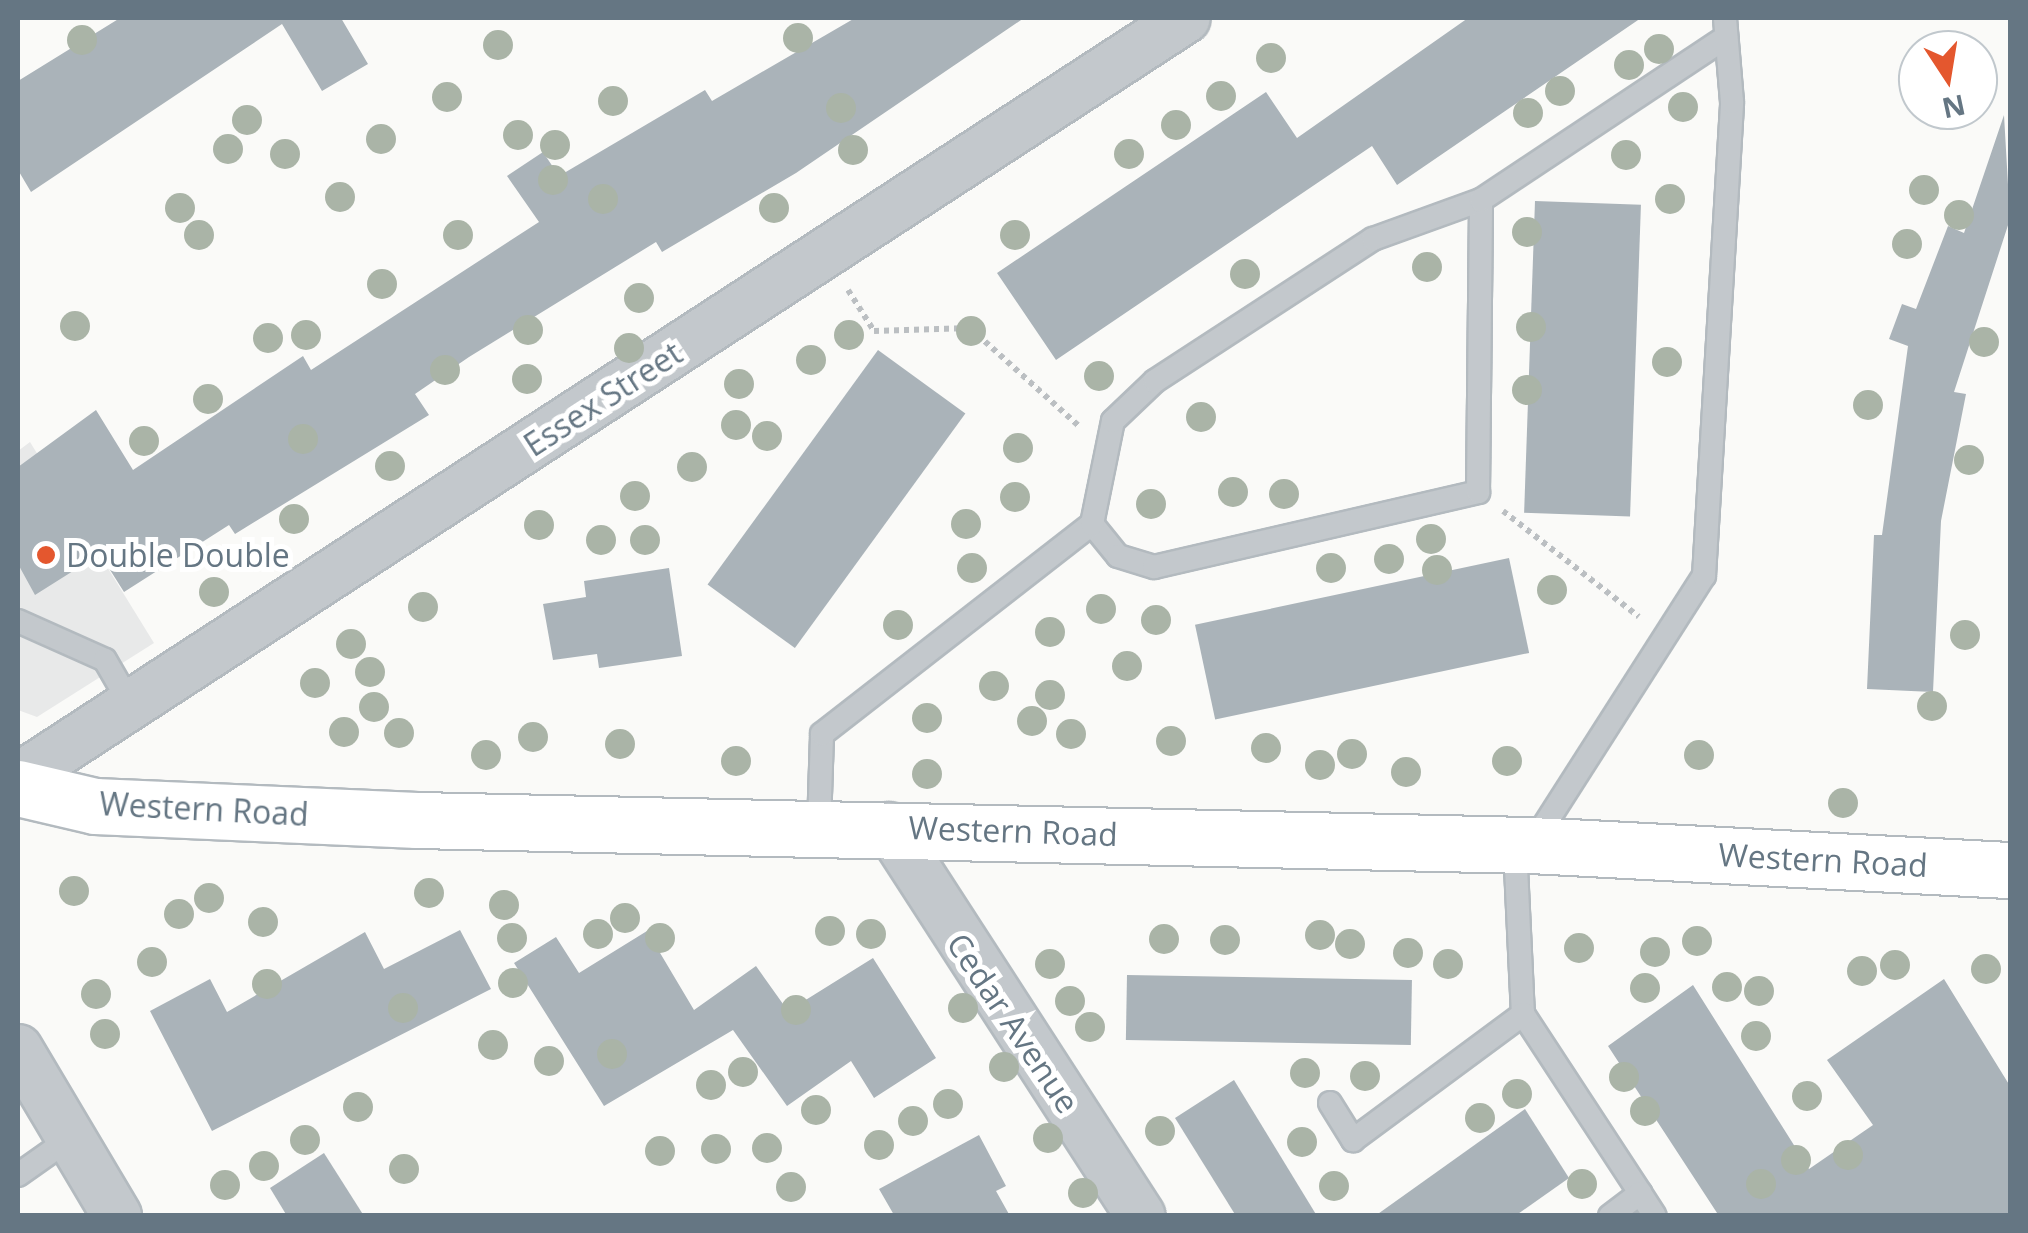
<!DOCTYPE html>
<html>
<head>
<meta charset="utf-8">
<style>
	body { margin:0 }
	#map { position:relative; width:2028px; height:1233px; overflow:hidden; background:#fafaf8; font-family:"Open Sans",sans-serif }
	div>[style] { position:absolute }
	.built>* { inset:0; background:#e8e9e9 }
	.building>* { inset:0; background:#aab3b9; transform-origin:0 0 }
	.path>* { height:6px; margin-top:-3px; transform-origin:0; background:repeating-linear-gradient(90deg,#bbbfc2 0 5px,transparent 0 10px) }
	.roads { filter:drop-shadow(2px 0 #b3babf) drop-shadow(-2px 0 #b3babf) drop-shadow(0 2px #b3babf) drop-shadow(0 -2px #b3babf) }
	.lane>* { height:22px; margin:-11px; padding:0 11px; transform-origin:11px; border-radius:11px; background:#c3c8cc }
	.street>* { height:48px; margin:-24px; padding:0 24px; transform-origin:24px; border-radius:24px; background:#c3c8cc }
	.secondary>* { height:55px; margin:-27.5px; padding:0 27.5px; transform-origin:27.5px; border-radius:27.5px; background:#fff }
	.trees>* { width:30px; height:30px; margin:-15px; border-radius:50%; background:#aab4a7 }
	.dots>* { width:28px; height:28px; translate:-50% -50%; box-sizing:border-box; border:5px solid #fff; border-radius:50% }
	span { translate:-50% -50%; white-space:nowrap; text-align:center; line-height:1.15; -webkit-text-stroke:10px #fff; paint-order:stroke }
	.street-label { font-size:32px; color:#657683 }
	.poi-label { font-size:32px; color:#657683 }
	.left { translate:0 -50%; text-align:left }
	.frame { position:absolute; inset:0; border:20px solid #657683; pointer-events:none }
	.north { position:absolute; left:1898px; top:30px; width:100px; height:100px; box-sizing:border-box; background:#fff; border:2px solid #c1c8cd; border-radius:50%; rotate:168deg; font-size:28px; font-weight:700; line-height:40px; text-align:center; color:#657683 }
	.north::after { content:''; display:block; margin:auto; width:35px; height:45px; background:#e4572e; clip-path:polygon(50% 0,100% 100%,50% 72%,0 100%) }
</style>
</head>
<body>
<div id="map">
	<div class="built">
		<div style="clip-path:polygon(30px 442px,154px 643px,37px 717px,18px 710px,18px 451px)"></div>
	</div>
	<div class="building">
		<div style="clip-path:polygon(120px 18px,341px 18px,368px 64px,322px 91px,282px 24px,31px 192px,18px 170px,18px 81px)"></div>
		<div style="clip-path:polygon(855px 18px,1024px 18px,796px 173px,662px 252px,656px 242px,469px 357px,415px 394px,429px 415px,235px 534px,229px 525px,124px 592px,100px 554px,35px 595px,18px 564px,18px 467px,96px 410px,133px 470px,303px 356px,311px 370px,539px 222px,507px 176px,543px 152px,559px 176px,705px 90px,712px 101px)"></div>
		<div style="clip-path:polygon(1468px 18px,1641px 18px,1397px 185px,1372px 146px,1056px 360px,997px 273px,1266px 92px,1297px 138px)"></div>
		<div style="clip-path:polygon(2004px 115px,2010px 219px,1954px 392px,1966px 394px,1941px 521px,1933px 692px,1867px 689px,1874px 535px,1882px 535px,1908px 346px,1889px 339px,1902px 304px,1916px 309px,1948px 226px,1964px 233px)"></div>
		<div style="left:1535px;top:201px;width:106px;height:312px;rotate:2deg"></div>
		<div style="left:878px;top:350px;width:108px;height:290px;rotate:36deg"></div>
		<div style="left:1509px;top:558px;width:97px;height:321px;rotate:78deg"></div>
		<div style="clip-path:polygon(669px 568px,682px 656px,599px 668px,597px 654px,553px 660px,543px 604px,586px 597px,584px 581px)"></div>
		<div style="clip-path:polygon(460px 930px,491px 989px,212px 1131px,150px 1011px,210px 979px,227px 1012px,365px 932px,384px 969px)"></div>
		<div style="clip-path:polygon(647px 931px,694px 1010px,756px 966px,788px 1011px,873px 958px,936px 1058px,874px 1098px,851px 1061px,787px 1106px,733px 1030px,604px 1106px,514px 963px,556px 937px,579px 973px)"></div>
		<div style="left:1127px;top:975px;width:285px;height:65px;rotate:1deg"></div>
		<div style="clip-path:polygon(1944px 979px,2010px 1086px,2010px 1216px,1719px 1216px,1608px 1046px,1693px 985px,1809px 1169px,1873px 1125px,1827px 1060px)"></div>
		<div style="clip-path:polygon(1234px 1080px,1317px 1216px,1236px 1216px,1175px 1118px)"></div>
		<div style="clip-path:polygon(1525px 1109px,1569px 1178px,1515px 1216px,1375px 1216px)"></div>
		<div style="clip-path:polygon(979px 1135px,1006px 1186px,996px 1191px,1010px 1216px,894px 1215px,879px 1189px)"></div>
		<div style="clip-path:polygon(324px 1153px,364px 1216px,287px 1216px,270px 1188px)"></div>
	</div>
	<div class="path">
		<div style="left:848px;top:290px;width:49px;rotate:57.6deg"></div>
		<div style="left:874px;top:331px;width:96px;rotate:-1.8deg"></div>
		<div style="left:970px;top:328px;width:148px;rotate:42deg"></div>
		<div style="left:1503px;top:511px;width:172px;rotate:37.9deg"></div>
	</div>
	<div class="roads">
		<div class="lane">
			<div style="left:1092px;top:524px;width:41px;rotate:50.9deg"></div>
			<div style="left:1118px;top:556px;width:38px;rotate:17deg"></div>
			<div style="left:1154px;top:567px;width:333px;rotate:-13deg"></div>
			<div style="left:1478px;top:492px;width:292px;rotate:-89.4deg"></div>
			<div style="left:18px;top:621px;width:95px;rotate:24.1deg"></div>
			<div style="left:105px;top:660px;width:52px;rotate:60deg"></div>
			<div style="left:819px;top:826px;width:92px;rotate:-88.1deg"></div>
			<div style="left:822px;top:734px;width:342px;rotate:-37.9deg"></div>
			<div style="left:1092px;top:524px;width:105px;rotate:-78.5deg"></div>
			<div style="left:1113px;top:421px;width:58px;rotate:-43.6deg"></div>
			<div style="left:1155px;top:381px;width:260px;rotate:-33.1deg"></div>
			<div style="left:1373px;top:239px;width:115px;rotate:-19.9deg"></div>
			<div style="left:1481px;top:200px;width:294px;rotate:-33.6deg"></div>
			<div style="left:1533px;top:843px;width:317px;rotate:-57.4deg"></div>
			<div style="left:1704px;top:576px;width:475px;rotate:-86.6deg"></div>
			<div style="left:1732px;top:102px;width:84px;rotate:-94.8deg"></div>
			<div style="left:1515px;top:846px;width:168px;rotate:87.3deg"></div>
			<div style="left:1523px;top:1014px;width:214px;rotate:56.8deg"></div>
			<div style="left:1330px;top:1103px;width:44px;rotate:58.1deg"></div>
			<div style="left:1353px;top:1140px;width:212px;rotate:-36.5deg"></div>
			<div style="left:18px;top:1175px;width:62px;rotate:-35.2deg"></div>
			<div style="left:1610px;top:1216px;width:38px;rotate:-37deg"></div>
			<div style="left:1640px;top:1193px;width:27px;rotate:57deg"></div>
		</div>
		<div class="street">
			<div style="left:18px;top:778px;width:1393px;rotate:-33.05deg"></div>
			<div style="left:889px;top:827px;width:463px;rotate:57.1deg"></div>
			<div style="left:18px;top:1049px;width:194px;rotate:59.3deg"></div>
		</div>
		<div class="secondary">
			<div style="left:18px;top:788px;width:79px;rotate:13.2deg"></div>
			<div style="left:95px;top:806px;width:322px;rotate:2.5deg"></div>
			<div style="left:417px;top:820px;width:1114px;rotate:1.29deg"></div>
			<div style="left:1531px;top:845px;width:480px;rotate:3deg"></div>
		</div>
	</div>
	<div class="trees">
		<div style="left:798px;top:38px"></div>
		<div style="left:82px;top:40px"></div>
		<div style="left:498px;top:45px"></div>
		<div style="left:1659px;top:49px"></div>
		<div style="left:1271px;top:58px"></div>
		<div style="left:1629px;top:65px"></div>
		<div style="left:1560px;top:91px"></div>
		<div style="left:1221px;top:96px"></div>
		<div style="left:447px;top:97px"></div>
		<div style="left:613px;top:101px"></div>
		<div style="left:1683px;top:107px"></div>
		<div style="left:841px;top:108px"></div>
		<div style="left:1528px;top:113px"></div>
		<div style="left:247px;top:120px"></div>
		<div style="left:1176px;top:125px"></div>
		<div style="left:518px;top:135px"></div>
		<div style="left:381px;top:139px"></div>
		<div style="left:555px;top:145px"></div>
		<div style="left:228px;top:149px"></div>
		<div style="left:853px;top:150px"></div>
		<div style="left:285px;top:154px"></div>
		<div style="left:1129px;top:154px"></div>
		<div style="left:1626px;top:155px"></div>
		<div style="left:553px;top:180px"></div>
		<div style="left:1924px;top:190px"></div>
		<div style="left:340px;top:197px"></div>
		<div style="left:603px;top:199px"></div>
		<div style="left:1670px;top:199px"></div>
		<div style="left:180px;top:208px"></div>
		<div style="left:774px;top:208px"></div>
		<div style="left:1959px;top:215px"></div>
		<div style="left:1527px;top:232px"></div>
		<div style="left:199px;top:235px"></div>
		<div style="left:458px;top:235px"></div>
		<div style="left:1015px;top:235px"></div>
		<div style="left:1907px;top:244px"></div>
		<div style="left:1427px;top:267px"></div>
		<div style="left:1245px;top:274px"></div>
		<div style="left:382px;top:284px"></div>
		<div style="left:639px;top:298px"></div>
		<div style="left:75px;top:326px"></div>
		<div style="left:1531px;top:327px"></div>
		<div style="left:528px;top:330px"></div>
		<div style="left:971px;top:331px"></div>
		<div style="left:306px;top:335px"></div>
		<div style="left:849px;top:335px"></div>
		<div style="left:268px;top:338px"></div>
		<div style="left:1984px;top:342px"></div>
		<div style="left:629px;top:348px"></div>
		<div style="left:811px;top:360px"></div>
		<div style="left:1667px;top:362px"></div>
		<div style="left:445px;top:370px"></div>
		<div style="left:1099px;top:376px"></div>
		<div style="left:527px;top:379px"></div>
		<div style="left:739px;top:384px"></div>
		<div style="left:1527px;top:390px"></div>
		<div style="left:208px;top:399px"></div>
		<div style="left:1868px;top:405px"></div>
		<div style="left:1201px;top:417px"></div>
		<div style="left:736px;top:425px"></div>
		<div style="left:767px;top:436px"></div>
		<div style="left:303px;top:439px"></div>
		<div style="left:144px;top:441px"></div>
		<div style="left:1018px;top:448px"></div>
		<div style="left:1969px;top:460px"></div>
		<div style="left:390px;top:466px"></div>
		<div style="left:692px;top:467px"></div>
		<div style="left:1233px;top:492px"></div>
		<div style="left:1284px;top:494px"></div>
		<div style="left:635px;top:496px"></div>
		<div style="left:1015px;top:497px"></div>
		<div style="left:1151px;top:504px"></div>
		<div style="left:294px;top:519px"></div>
		<div style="left:966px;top:524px"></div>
		<div style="left:539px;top:525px"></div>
		<div style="left:1431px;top:539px"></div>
		<div style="left:601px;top:540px"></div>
		<div style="left:645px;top:540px"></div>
		<div style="left:1389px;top:559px"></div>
		<div style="left:972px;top:568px"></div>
		<div style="left:1331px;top:568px"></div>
		<div style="left:1437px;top:570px"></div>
		<div style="left:1552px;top:590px"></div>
		<div style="left:214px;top:592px"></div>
		<div style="left:423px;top:607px"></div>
		<div style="left:1101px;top:609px"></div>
		<div style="left:1156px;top:620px"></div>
		<div style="left:898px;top:625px"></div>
		<div style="left:1050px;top:632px"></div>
		<div style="left:1965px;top:635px"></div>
		<div style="left:351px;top:644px"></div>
		<div style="left:1127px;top:666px"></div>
		<div style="left:370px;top:672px"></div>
		<div style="left:315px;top:683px"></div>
		<div style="left:994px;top:686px"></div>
		<div style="left:1050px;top:695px"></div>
		<div style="left:1932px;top:706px"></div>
		<div style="left:374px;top:707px"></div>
		<div style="left:927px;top:718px"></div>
		<div style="left:1032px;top:721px"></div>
		<div style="left:344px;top:732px"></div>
		<div style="left:399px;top:733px"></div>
		<div style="left:1071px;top:734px"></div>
		<div style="left:533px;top:737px"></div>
		<div style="left:1171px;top:741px"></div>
		<div style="left:620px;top:744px"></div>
		<div style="left:1266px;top:748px"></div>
		<div style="left:1352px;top:754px"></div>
		<div style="left:486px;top:755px"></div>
		<div style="left:1699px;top:755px"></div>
		<div style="left:736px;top:761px"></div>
		<div style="left:1507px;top:761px"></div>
		<div style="left:1320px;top:765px"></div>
		<div style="left:1406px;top:772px"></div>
		<div style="left:927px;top:774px"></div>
		<div style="left:1843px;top:803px"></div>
		<div style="left:74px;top:891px"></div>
		<div style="left:429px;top:893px"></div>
		<div style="left:209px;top:898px"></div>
		<div style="left:504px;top:905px"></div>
		<div style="left:179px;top:914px"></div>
		<div style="left:625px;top:918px"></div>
		<div style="left:263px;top:922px"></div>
		<div style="left:830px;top:931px"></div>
		<div style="left:598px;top:934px"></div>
		<div style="left:871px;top:934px"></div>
		<div style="left:1320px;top:935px"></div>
		<div style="left:512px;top:938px"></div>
		<div style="left:660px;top:938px"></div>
		<div style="left:1164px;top:939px"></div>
		<div style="left:1225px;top:940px"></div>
		<div style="left:1697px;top:941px"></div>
		<div style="left:1350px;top:944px"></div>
		<div style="left:1579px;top:948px"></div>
		<div style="left:1655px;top:952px"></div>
		<div style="left:1408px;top:953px"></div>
		<div style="left:152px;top:962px"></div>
		<div style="left:1050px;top:964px"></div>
		<div style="left:1448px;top:964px"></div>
		<div style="left:1895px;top:965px"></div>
		<div style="left:1986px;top:969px"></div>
		<div style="left:1862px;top:971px"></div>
		<div style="left:513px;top:983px"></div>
		<div style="left:267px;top:984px"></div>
		<div style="left:1727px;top:987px"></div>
		<div style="left:1645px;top:988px"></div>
		<div style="left:1759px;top:991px"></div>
		<div style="left:96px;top:994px"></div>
		<div style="left:1070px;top:1001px"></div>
		<div style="left:403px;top:1008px"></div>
		<div style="left:963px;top:1008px"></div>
		<div style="left:796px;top:1010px"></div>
		<div style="left:1090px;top:1027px"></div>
		<div style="left:105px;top:1034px"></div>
		<div style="left:1756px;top:1036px"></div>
		<div style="left:493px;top:1045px"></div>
		<div style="left:612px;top:1054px"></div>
		<div style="left:549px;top:1061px"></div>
		<div style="left:1004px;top:1067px"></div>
		<div style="left:743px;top:1072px"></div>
		<div style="left:1305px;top:1073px"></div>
		<div style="left:1365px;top:1076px"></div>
		<div style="left:1624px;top:1077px"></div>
		<div style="left:711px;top:1085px"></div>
		<div style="left:1517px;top:1094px"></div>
		<div style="left:1807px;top:1096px"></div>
		<div style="left:948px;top:1104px"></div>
		<div style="left:358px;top:1107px"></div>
		<div style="left:816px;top:1110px"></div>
		<div style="left:1645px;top:1111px"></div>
		<div style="left:1480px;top:1118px"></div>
		<div style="left:913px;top:1121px"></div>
		<div style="left:1160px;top:1131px"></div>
		<div style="left:1048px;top:1138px"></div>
		<div style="left:305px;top:1140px"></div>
		<div style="left:1302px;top:1142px"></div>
		<div style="left:879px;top:1145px"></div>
		<div style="left:767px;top:1148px"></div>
		<div style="left:716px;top:1149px"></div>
		<div style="left:660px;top:1151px"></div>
		<div style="left:1848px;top:1155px"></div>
		<div style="left:1796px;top:1160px"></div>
		<div style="left:264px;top:1166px"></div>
		<div style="left:404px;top:1169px"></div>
		<div style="left:1582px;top:1184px"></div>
		<div style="left:1761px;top:1184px"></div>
		<div style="left:225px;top:1185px"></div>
		<div style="left:1334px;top:1186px"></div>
		<div style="left:791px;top:1187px"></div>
		<div style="left:1083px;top:1193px"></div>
	</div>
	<div class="dots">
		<div style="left:46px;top:555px;background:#e4572e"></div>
	</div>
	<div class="street-label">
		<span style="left:603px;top:399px;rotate:-33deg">Essex Street</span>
		<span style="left:204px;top:809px;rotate:3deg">Western Road</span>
		<span style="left:1013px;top:831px;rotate:2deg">Western Road</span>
		<span style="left:1823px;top:860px;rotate:3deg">Western Road</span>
		<span style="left:1013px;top:1023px;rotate:56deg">Cedar Avenue</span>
	</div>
	<div class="poi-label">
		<span class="left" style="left:66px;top:555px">Double Double</span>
	</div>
	<div class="frame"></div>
	<div class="north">N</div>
</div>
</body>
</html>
